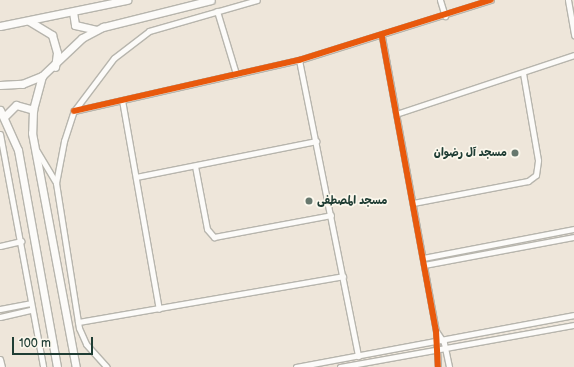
<!DOCTYPE html>
<html>
<head>
<meta charset="utf-8">
<style>
	body { margin:0 }
	#map { position:relative; width:574px; height:367px; overflow:hidden; background:#eee6da; font-family:"Balsamiq Sans","Playpen Sans Arabic",sans-serif }
	div>[style] { position:absolute }
	.roads { filter:drop-shadow(1px 0 #b7b5ad) drop-shadow(-1px 0 #b7b5ad) drop-shadow(0 1px #b7b5ad) drop-shadow(0 -1px #b7b5ad) }
	.street>* { height:5px; margin:-2.5px; padding:0 2.5px; transform-origin:2.5px; border-radius:2.5px; background:#fcfbf9 }
	.secondary>* { height:7px; margin:-3.5px; padding:0 3.5px; transform-origin:3.5px; border-radius:3.5px; background:#fcfbf9 }
	.cycleway>* { height:6px; margin:-3px; padding:0 3px; transform-origin:3px; border-radius:3px; background:#e8590c }
	.dots>* { width:11px; height:11px; translate:-50% -50%; box-sizing:border-box; border:2px solid #fbf7ec; border-radius:50% }
	span { translate:-50% -50%; white-space:nowrap; text-align:center; line-height:1.15; -webkit-text-stroke:3.5px #fbf7ec; paint-order:stroke }
	.poi-label { font-size:11px; color:#1f3d34; font-weight:700 }
	.right { translate:-100% -50%; text-align:right }
	.left { translate:0 -50%; text-align:left }
	.scale { position:absolute; left:12px; top:337px; width:81px; height:18px; box-sizing:border-box; border:2px solid #1f3d34; border-top:0; padding-left:5px; font-size:12px; line-height:14px; white-space:nowrap; color:#1f3d34; -webkit-text-stroke:3px #fbf7ec; paint-order:stroke }
</style>
</head>
<body>
<div id="map">
	<div class="roads">
		<div class="street">
			<div style="left:440px;top:0;width:17px;rotate:73deg"></div>
			<div style="left:568px;top:0;width:36px;rotate:80deg"></div>
			<div style="left:217px;top:11px;width:66px;rotate:73.2deg"></div>
			<div style="left:382px;top:37px;width:299px;rotate:79.6deg"></div>
			<div style="left:436px;top:331px;width:36px;rotate:87deg"></div>
			<div style="left:299px;top:60px;width:302px;rotate:78.7deg"></div>
			<div style="left:122px;top:100px;width:212px;rotate:80deg"></div>
			<div style="left:74px;top:111px;width:231px;rotate:-12.8deg"></div>
			<div style="left:299px;top:60px;width:201px;rotate:-17.4deg"></div>
			<div style="left:396px;top:114px;width:188px;rotate:-18.3deg"></div>
			<div style="left:0;top:134px;width:237px;rotate:79.5deg"></div>
			<div style="left:37px;top:151px;width:37px;rotate:59deg"></div>
			<div style="left:56px;top:183px;width:147px;rotate:81deg"></div>
			<div style="left:79px;top:328px;width:17px;rotate:66deg"></div>
			<div style="left:86px;top:344px;width:31px;rotate:48deg"></div>
			<div style="left:195px;top:166px;width:64px;rotate:79.2deg"></div>
			<div style="left:207px;top:229px;width:11px;rotate:49deg"></div>
			<div style="left:214px;top:237px;width:119px;rotate:-10.6deg"></div>
			<div style="left:136px;top:177px;width:184px;rotate:-11.3deg"></div>
			<div style="left:56px;top:183px;width:43px;rotate:-79.2deg"></div>
			<div style="left:64px;top:141px;width:32px;rotate:-72deg"></div>
			<div style="left:74px;top:111px;width:66px;rotate:-53deg"></div>
			<div style="left:114px;top:58px;width:44px;rotate:-37.6deg"></div>
			<div style="left:149px;top:31px;width:112px;rotate:-16deg"></div>
			<div style="left:413px;top:203px;width:117px;rotate:-10.8deg"></div>
			<div style="left:528px;top:181px;width:10px;rotate:-37deg"></div>
			<div style="left:536px;top:175px;width:15px;rotate:-82deg"></div>
			<div style="left:538px;top:160px;width:88px;rotate:-99.8deg"></div>
			<div style="left:0;top:246px;width:22px;rotate:-13deg"></div>
			<div style="left:423px;top:258px;width:154px;rotate:-10.9deg"></div>
			<div style="left:424px;top:265px;width:153px;rotate:-10.6deg"></div>
			<div style="left:0;top:309px;width:31px;rotate:-11deg"></div>
			<div style="left:0;top:317px;width:32px;rotate:-13deg"></div>
			<div style="left:78px;top:322px;width:269px;rotate:-9.8deg"></div>
			<div style="left:436px;top:331px;width:14px;rotate:56deg"></div>
			<div style="left:444px;top:343px;width:25px;rotate:78deg"></div>
			<div style="left:0;top:359px;width:8px;rotate:76deg"></div>
			<div style="left:296px;top:367px;width:283px;rotate:-10.6deg"></div>
			<div style="left:340px;top:367px;width:238px;rotate:-10.2deg"></div>
		</div>
		<div class="secondary">
			<div style="left:73px;top:12px;width:13px;rotate:81deg"></div>
			<div style="left:75px;top:25px;width:22px;rotate:13deg"></div>
			<div style="left:29px;top:21px;width:27px;rotate:31deg"></div>
			<div style="left:52px;top:35px;width:19px;rotate:74deg"></div>
			<div style="left:57px;top:53px;width:14px;rotate:98deg"></div>
			<div style="left:0;top:26px;width:130px;rotate:-11.6deg"></div>
			<div style="left:42px;top:76px;width:35px;rotate:105deg"></div>
			<div style="left:33px;top:110px;width:23px;rotate:92deg"></div>
			<div style="left:32px;top:133px;width:238px;rotate:79.4deg"></div>
			<div style="left:0;top:85px;width:22px;rotate:-3deg"></div>
			<div style="left:22px;top:84px;width:22px;rotate:-22deg"></div>
			<div style="left:42px;top:76px;width:55px;rotate:-43.5deg"></div>
			<div style="left:82px;top:38px;width:24px;rotate:-28deg"></div>
			<div style="left:103px;top:27px;width:111px;rotate:-14deg"></div>
			<div style="left:0;top:110px;width:44px;rotate:65.8deg"></div>
			<div style="left:18px;top:150px;width:220px;rotate:79.8deg"></div>
			<div style="left:4px;top:117px;width:17px;rotate:-45deg"></div>
			<div style="left:16px;top:105px;width:18px;rotate:16deg"></div>
		</div>
	</div>
	<div class="cycleway">
		<div style="left:382px;top:37px;width:299px;rotate:79.6deg"></div>
		<div style="left:436px;top:331px;width:36px;rotate:87deg"></div>
		<div style="left:74px;top:111px;width:231px;rotate:-12.8deg"></div>
		<div style="left:299px;top:60px;width:201px;rotate:-17.4deg"></div>
	</div>
	<div class="dots">
		<div style="left:515px;top:153px;background:#67786e"></div>
		<div style="left:309px;top:201px;background:#67786e"></div>
	</div>
	<div class="poi-label">
		<span class="right" style="left:507px;top:153px">مسجد آل رضوان</span>
		<span class="left" style="left:317px;top:201px">مسجد المصطفى</span>
	</div>
	<div class="scale">100 m</div>
</div>
</body>
</html>
